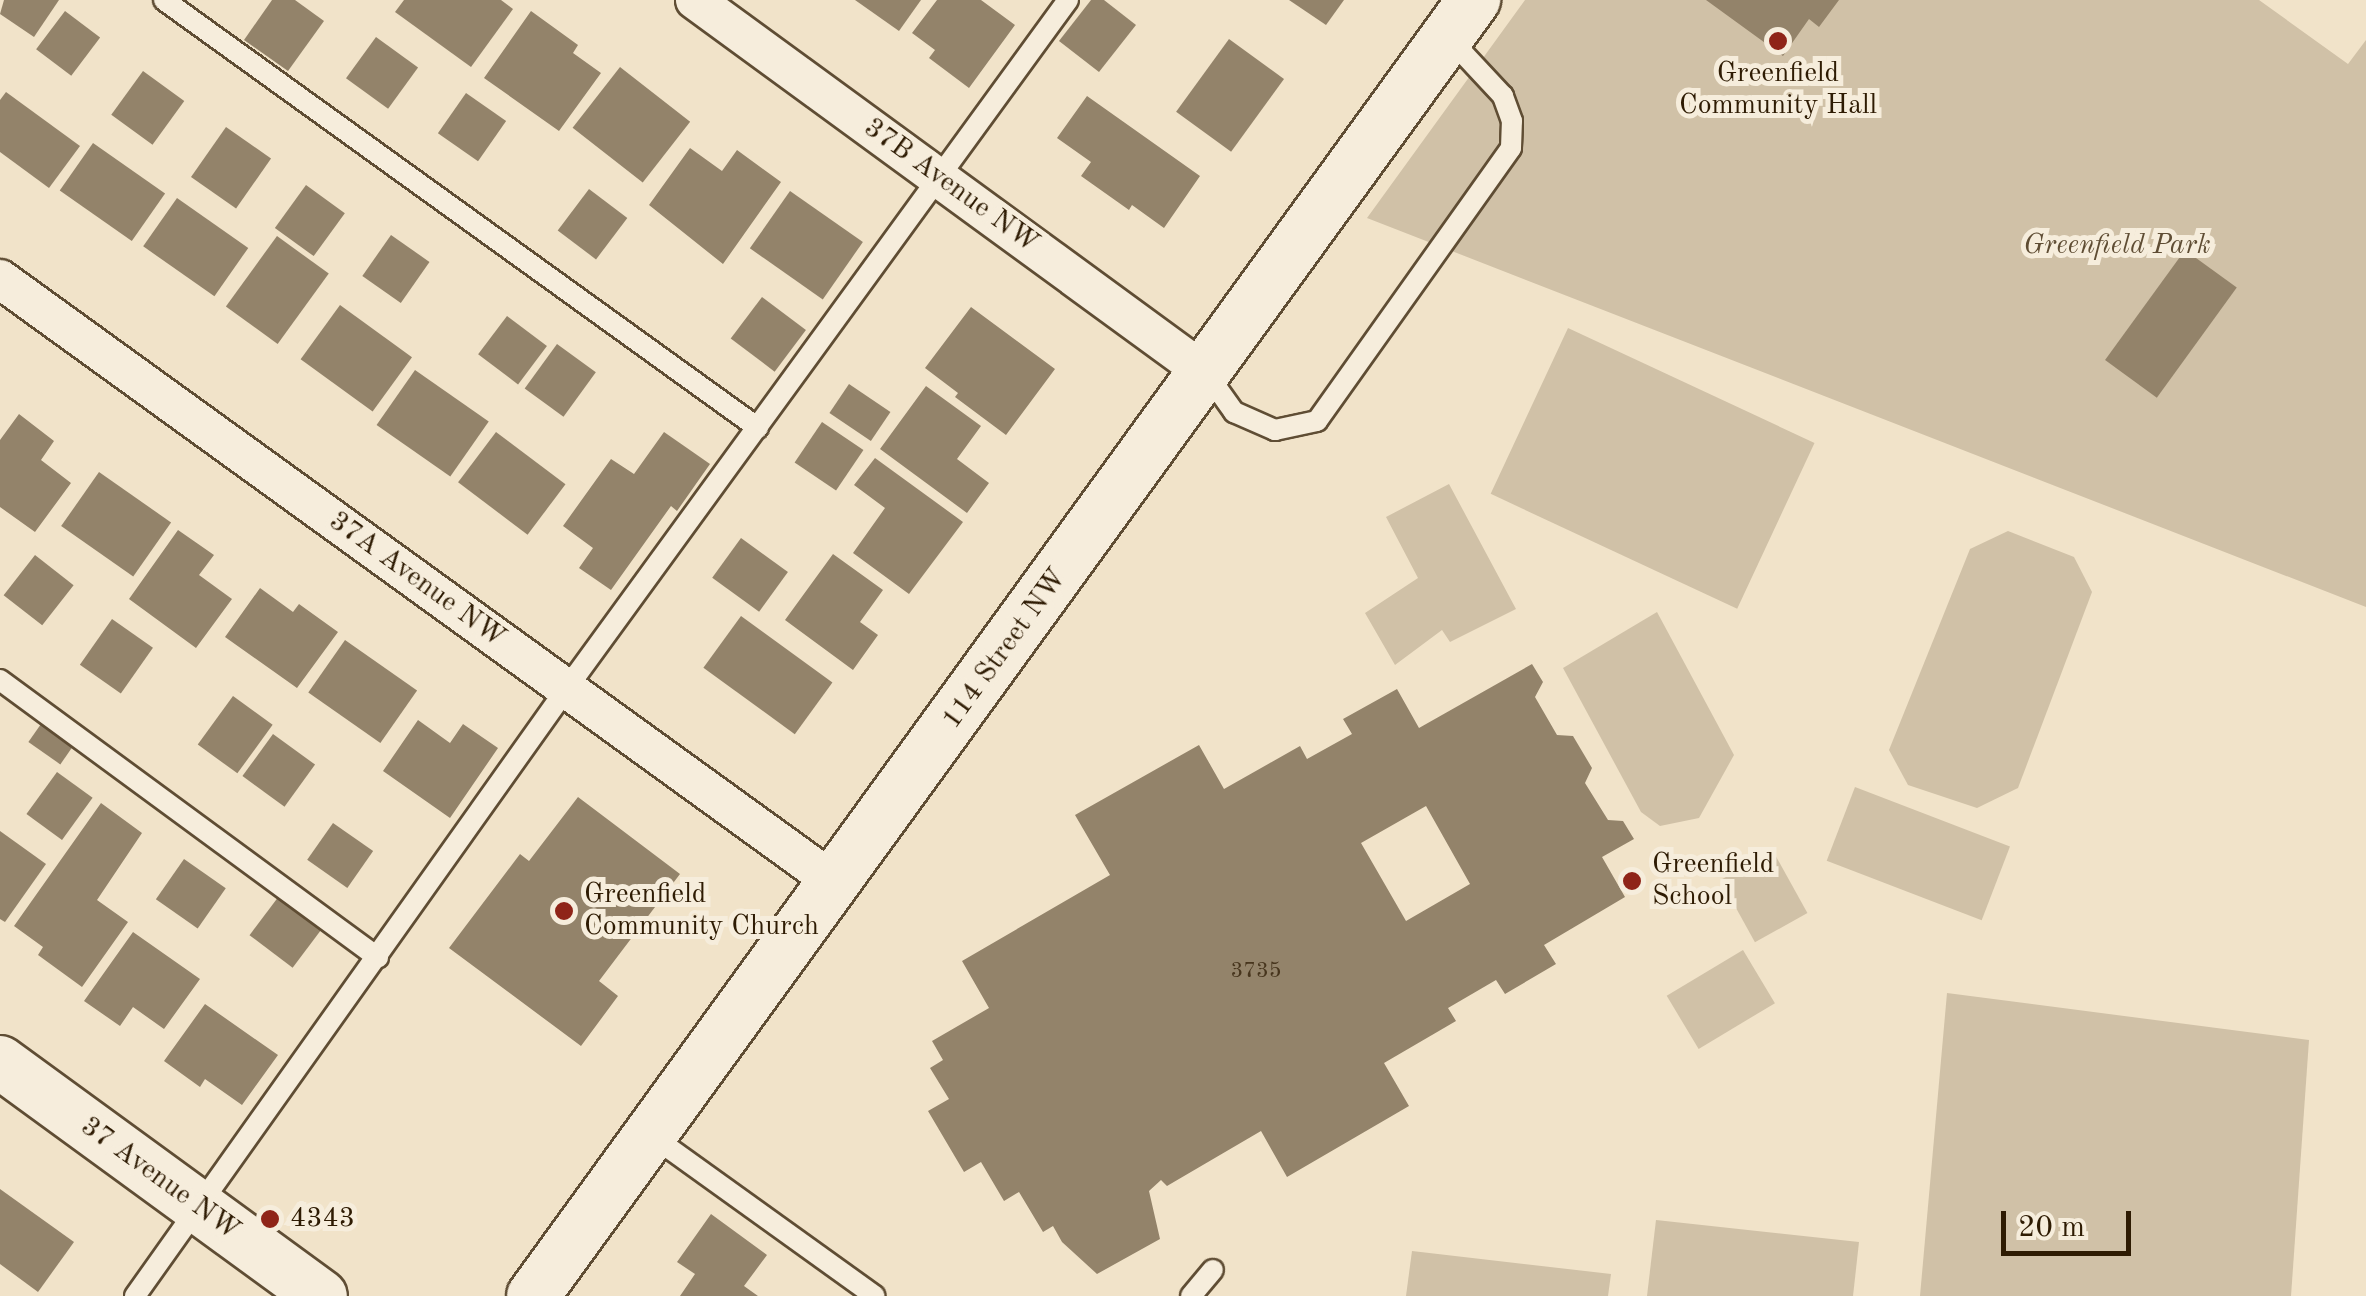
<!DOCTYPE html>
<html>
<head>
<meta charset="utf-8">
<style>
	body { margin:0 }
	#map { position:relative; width:2366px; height:1296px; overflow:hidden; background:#f1e3c9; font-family:"Old Standard TT",serif }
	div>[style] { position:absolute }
	.green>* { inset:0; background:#d0c1a7; transform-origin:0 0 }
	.building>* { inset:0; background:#93836a; transform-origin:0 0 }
	.roads { filter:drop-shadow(2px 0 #5f4d34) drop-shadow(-2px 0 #5f4d34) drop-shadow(0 2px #5f4d34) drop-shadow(0 -2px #5f4d34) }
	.lane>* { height:20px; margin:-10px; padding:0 10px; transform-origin:10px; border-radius:10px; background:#f6eddc }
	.street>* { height:38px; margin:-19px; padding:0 19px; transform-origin:19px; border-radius:19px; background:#f6eddc }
	.secondary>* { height:52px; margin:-26px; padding:0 26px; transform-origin:26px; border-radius:26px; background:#f6eddc }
	.dots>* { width:28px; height:28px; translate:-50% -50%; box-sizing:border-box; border:5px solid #f6eddc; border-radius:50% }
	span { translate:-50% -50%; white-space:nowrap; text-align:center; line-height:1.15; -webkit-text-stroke:10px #f6eddc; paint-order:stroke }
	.number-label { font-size:22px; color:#47351d }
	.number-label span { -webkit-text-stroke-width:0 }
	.poi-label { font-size:28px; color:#2e1b03 }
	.left { translate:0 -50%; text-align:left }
	.street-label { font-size:28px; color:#2e1b03 }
	.park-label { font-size:28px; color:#5f4d34; font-style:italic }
	.scale { position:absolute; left:2001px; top:1211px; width:130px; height:45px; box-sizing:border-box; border:5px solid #2e1b03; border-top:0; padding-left:12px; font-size:30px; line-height:35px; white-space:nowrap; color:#2e1b03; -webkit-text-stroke:8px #f6eddc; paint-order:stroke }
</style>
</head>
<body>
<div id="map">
	<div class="green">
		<div style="clip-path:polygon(1525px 0,2259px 0,2348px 64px,2366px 40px,2366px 607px,1367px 218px)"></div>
		<div style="left:1568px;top:328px;width:272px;height:183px;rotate:25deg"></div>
		<div style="clip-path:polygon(1449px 484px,1516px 609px,1450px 642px,1442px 630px,1395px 665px,1365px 613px,1418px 578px,1386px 517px)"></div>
		<div style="clip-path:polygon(2008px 531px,2074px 557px,2092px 592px,2018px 788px,1977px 808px,1908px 785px,1889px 750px,1970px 549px)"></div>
		<div style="clip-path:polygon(1657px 612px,1734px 755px,1699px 818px,1660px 826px,1641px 812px,1563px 668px)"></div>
		<div style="left:1855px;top:787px;width:166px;height:79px;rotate:21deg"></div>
		<div style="left:1773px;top:851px;width:71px;height:60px;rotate:61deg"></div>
		<div style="left:1743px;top:950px;width:62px;height:89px;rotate:59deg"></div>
		<div style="clip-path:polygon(1947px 993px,2309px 1040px,2291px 1296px,1920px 1296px)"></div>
		<div style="clip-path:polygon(1656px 1220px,1859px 1242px,1853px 1296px,1647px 1296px)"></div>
		<div style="clip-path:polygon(1412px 1251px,1611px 1274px,1608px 1296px,1406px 1296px)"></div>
	</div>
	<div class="building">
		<div style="clip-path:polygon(4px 0,59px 0,34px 37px,0 14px)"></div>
		<div style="clip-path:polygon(272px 0,295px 0,324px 21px,288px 71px,244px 40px)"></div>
		<div style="clip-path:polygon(404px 0,501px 0,513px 9px,471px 67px,395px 12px)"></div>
		<div style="clip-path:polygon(855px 0,921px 0,899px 31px)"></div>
		<div style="clip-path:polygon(937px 0,981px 0,1015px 25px,969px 88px,929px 58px,935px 50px,912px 33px)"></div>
		<div style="clip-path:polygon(1091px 0,1104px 0,1136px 25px,1099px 72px,1059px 41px)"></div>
		<div style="clip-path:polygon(1289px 0,1344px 0,1326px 25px)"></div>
		<div style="clip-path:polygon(1706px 0,1839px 0,1819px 27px,1809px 19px,1783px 56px)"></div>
		<div style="left:65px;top:11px;width:44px;height:48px;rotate:37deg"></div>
		<div style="clip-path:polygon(531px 11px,578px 45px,573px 53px,601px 73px,559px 131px,484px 78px)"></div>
		<div style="left:376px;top:37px;width:52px;height:51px;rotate:36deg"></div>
		<div style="left:1229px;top:39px;width:68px;height:90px;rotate:36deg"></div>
		<div style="left:620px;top:67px;width:89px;height:77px;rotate:38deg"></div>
		<div style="left:143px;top:71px;width:51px;height:54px;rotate:36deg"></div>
		<div style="clip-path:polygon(6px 92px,80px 146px,49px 188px,0 152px,0 100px)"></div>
		<div style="left:466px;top:93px;width:49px;height:49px;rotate:35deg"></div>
		<div style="clip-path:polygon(1087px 96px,1200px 176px,1164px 228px,1132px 205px,1129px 210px,1081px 176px,1091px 162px,1057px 138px)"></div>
		<div style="left:226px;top:127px;width:55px;height:61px;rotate:35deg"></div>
		<div style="left:93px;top:143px;width:88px;height:58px;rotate:35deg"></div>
		<div style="clip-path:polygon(690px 148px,722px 171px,737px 150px,781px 182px,723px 264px,649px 205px)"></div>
		<div style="left:306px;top:185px;width:48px;height:53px;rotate:36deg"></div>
		<div style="left:589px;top:189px;width:48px;height:52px;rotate:37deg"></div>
		<div style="left:790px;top:191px;width:89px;height:70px;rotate:35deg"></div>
		<div style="left:177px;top:198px;width:87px;height:59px;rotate:35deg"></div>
		<div style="left:391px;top:235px;width:47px;height:50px;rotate:35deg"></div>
		<div style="left:277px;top:236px;width:64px;height:87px;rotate:36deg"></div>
		<div style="left:2185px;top:250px;width:64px;height:136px;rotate:36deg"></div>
		<div style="left:762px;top:297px;width:55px;height:52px;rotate:37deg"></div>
		<div style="left:340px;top:305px;width:89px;height:67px;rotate:36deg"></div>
		<div style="clip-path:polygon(971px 307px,1055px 369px,1006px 435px,955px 397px,958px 393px,925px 368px)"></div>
		<div style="left:507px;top:316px;width:50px;height:48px;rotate:37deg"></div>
		<div style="left:557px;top:344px;width:48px;height:55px;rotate:36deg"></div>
		<div style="left:415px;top:370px;width:90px;height:67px;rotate:35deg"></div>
		<div style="left:849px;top:384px;width:50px;height:35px;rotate:34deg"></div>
		<div style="clip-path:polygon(926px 386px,981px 426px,957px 459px,989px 483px,967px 513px,880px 449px)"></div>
		<div style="clip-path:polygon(19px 414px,54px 441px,41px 460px,71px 483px,35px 532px,0 507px,0 440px)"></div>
		<div style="left:822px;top:422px;width:50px;height:49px;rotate:34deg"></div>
		<div style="left:496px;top:432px;width:87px;height:63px;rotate:37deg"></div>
		<div style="clip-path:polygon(664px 432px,710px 464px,677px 511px,671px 506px,611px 590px,579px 568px,593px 548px,563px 526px,611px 459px,634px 474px)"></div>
		<div style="clip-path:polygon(875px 458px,963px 522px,909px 594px,853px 553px,885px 508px,854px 485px)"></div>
		<div style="left:99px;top:472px;width:88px;height:66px;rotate:35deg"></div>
		<div style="clip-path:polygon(178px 530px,214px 555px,199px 575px,232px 599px,196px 648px,129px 599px)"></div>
		<div style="left:741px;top:538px;width:58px;height:49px;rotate:36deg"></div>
		<div style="clip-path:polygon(833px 554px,883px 590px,860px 622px,878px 635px,853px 670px,785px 620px)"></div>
		<div style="left:35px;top:555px;width:49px;height:51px;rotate:38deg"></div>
		<div style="clip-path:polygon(260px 588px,293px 612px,299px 604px,338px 632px,297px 688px,225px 637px)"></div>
		<div style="left:741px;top:616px;width:113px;height:64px;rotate:36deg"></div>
		<div style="left:112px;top:619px;width:50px;height:56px;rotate:35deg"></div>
		<div style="left:345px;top:640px;width:88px;height:64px;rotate:35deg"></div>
		<div style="clip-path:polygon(evenodd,1532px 664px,1543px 682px,1535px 697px,1557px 735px,1573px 736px,1592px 768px,1585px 783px,1608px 820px,1623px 821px,1634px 839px,1602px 857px,1625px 897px,1544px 945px,1556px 964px,1505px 994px,1496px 980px,1448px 1008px,1456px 1021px,1384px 1063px,1409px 1106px,1287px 1177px,1261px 1131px,1167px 1186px,1161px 1180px,1149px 1191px,1160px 1239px,1097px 1274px,1062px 1242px,1053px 1226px,1043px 1232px,1019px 1192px,1004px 1201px,981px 1162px,964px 1172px,928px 1111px,949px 1099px,930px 1068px,943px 1060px,932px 1041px,989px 1008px,962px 961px,1110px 875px,1075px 815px,1199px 745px,1224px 789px,1300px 746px,1307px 759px,1352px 734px,1343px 719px,1397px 689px,1419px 728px,1532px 664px,1426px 806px,1470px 884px,1406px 921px,1361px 843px,1426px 806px)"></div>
		<div style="left:233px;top:696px;width:49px;height:60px;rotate:36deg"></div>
		<div style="clip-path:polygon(418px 720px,450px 743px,463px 724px,498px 748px,450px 818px,383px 771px)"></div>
		<div style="left:41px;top:724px;width:39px;height:22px;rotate:35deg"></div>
		<div style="left:273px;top:734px;width:52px;height:52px;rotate:36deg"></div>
		<div style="left:57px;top:772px;width:44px;height:52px;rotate:36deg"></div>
		<div style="clip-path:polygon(578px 797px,680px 874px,599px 981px,618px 996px,581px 1046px,449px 948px,520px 854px,529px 861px)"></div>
		<div style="clip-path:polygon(101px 803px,142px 833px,97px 900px,128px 922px,82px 987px,38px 955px,43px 947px,14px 926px)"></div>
		<div style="left:333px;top:823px;width:49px;height:45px;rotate:35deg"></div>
		<div style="clip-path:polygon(0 831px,46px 864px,5px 922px,0 919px)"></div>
		<div style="left:184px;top:859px;width:51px;height:49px;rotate:35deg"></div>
		<div style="left:279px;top:896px;width:54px;height:49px;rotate:37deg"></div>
		<div style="clip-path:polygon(133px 932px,200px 979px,164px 1029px,133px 1007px,120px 1026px,84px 1001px)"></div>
		<div style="clip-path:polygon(205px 1004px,278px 1055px,242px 1105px,205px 1079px,200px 1087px,164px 1061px)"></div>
		<div style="clip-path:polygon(0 1189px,74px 1242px,38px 1292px,0 1264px)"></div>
		<div style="clip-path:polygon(711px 1214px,767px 1255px,744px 1286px,758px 1296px,680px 1296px,695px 1274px,677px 1262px)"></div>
	</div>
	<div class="roads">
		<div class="lane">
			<div style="left:164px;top:0;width:732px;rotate:35.77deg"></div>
			<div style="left:1207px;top:374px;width:47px;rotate:54.6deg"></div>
			<div style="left:1234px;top:412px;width:45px;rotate:23.7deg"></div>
			<div style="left:1275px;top:430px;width:43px;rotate:-12.1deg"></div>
			<div style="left:1317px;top:421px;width:335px;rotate:-54.6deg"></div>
			<div style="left:1511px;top:148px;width:27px;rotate:-88deg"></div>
			<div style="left:1512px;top:121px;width:27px;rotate:-110deg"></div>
			<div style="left:1503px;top:96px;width:79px;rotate:-133deg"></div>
			<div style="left:0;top:680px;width:469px;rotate:36.3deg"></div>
			<div style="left:652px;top:1136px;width:274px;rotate:35.7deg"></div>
			<div style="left:135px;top:1296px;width:746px;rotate:-54.61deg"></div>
			<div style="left:567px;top:688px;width:851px;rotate:-53.94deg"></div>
			<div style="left:1191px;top:1296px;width:34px;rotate:-50deg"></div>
		</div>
		<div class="street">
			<div style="left:695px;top:0;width:634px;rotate:36.15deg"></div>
			<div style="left:0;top:279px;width:1029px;rotate:35.87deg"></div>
		</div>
		<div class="secondary">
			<div style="left:0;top:1062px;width:397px;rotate:36.1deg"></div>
			<div style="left:533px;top:1296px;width:1602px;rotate:-54.02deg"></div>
		</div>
	</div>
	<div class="dots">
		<div style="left:1778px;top:41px;background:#8f2418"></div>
		<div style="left:1632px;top:881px;background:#8f2418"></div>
		<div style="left:564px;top:911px;background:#8f2418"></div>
		<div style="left:270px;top:1219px;background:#8f2418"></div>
	</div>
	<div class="number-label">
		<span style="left:1256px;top:972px">3735</span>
	</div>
	<div class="poi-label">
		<span style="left:1778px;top:90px">Greenfield<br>Community Hall</span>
		<span class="left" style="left:1652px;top:881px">Greenfield<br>School</span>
		<span class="left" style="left:584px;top:911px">Greenfield<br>Community Church</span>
		<span class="left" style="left:290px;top:1219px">4343</span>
	</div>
	<div class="street-label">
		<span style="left:951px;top:186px;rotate:36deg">37B Avenue NW</span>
		<span style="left:417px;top:580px;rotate:36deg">37A Avenue NW</span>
		<span style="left:1005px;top:649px;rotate:-54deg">114 Street NW</span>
		<span style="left:160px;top:1179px;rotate:36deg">37 Avenue NW</span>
	</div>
	<div class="park-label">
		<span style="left:2117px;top:246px">Greenfield Park</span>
	</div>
	<div class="scale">20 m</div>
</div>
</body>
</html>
